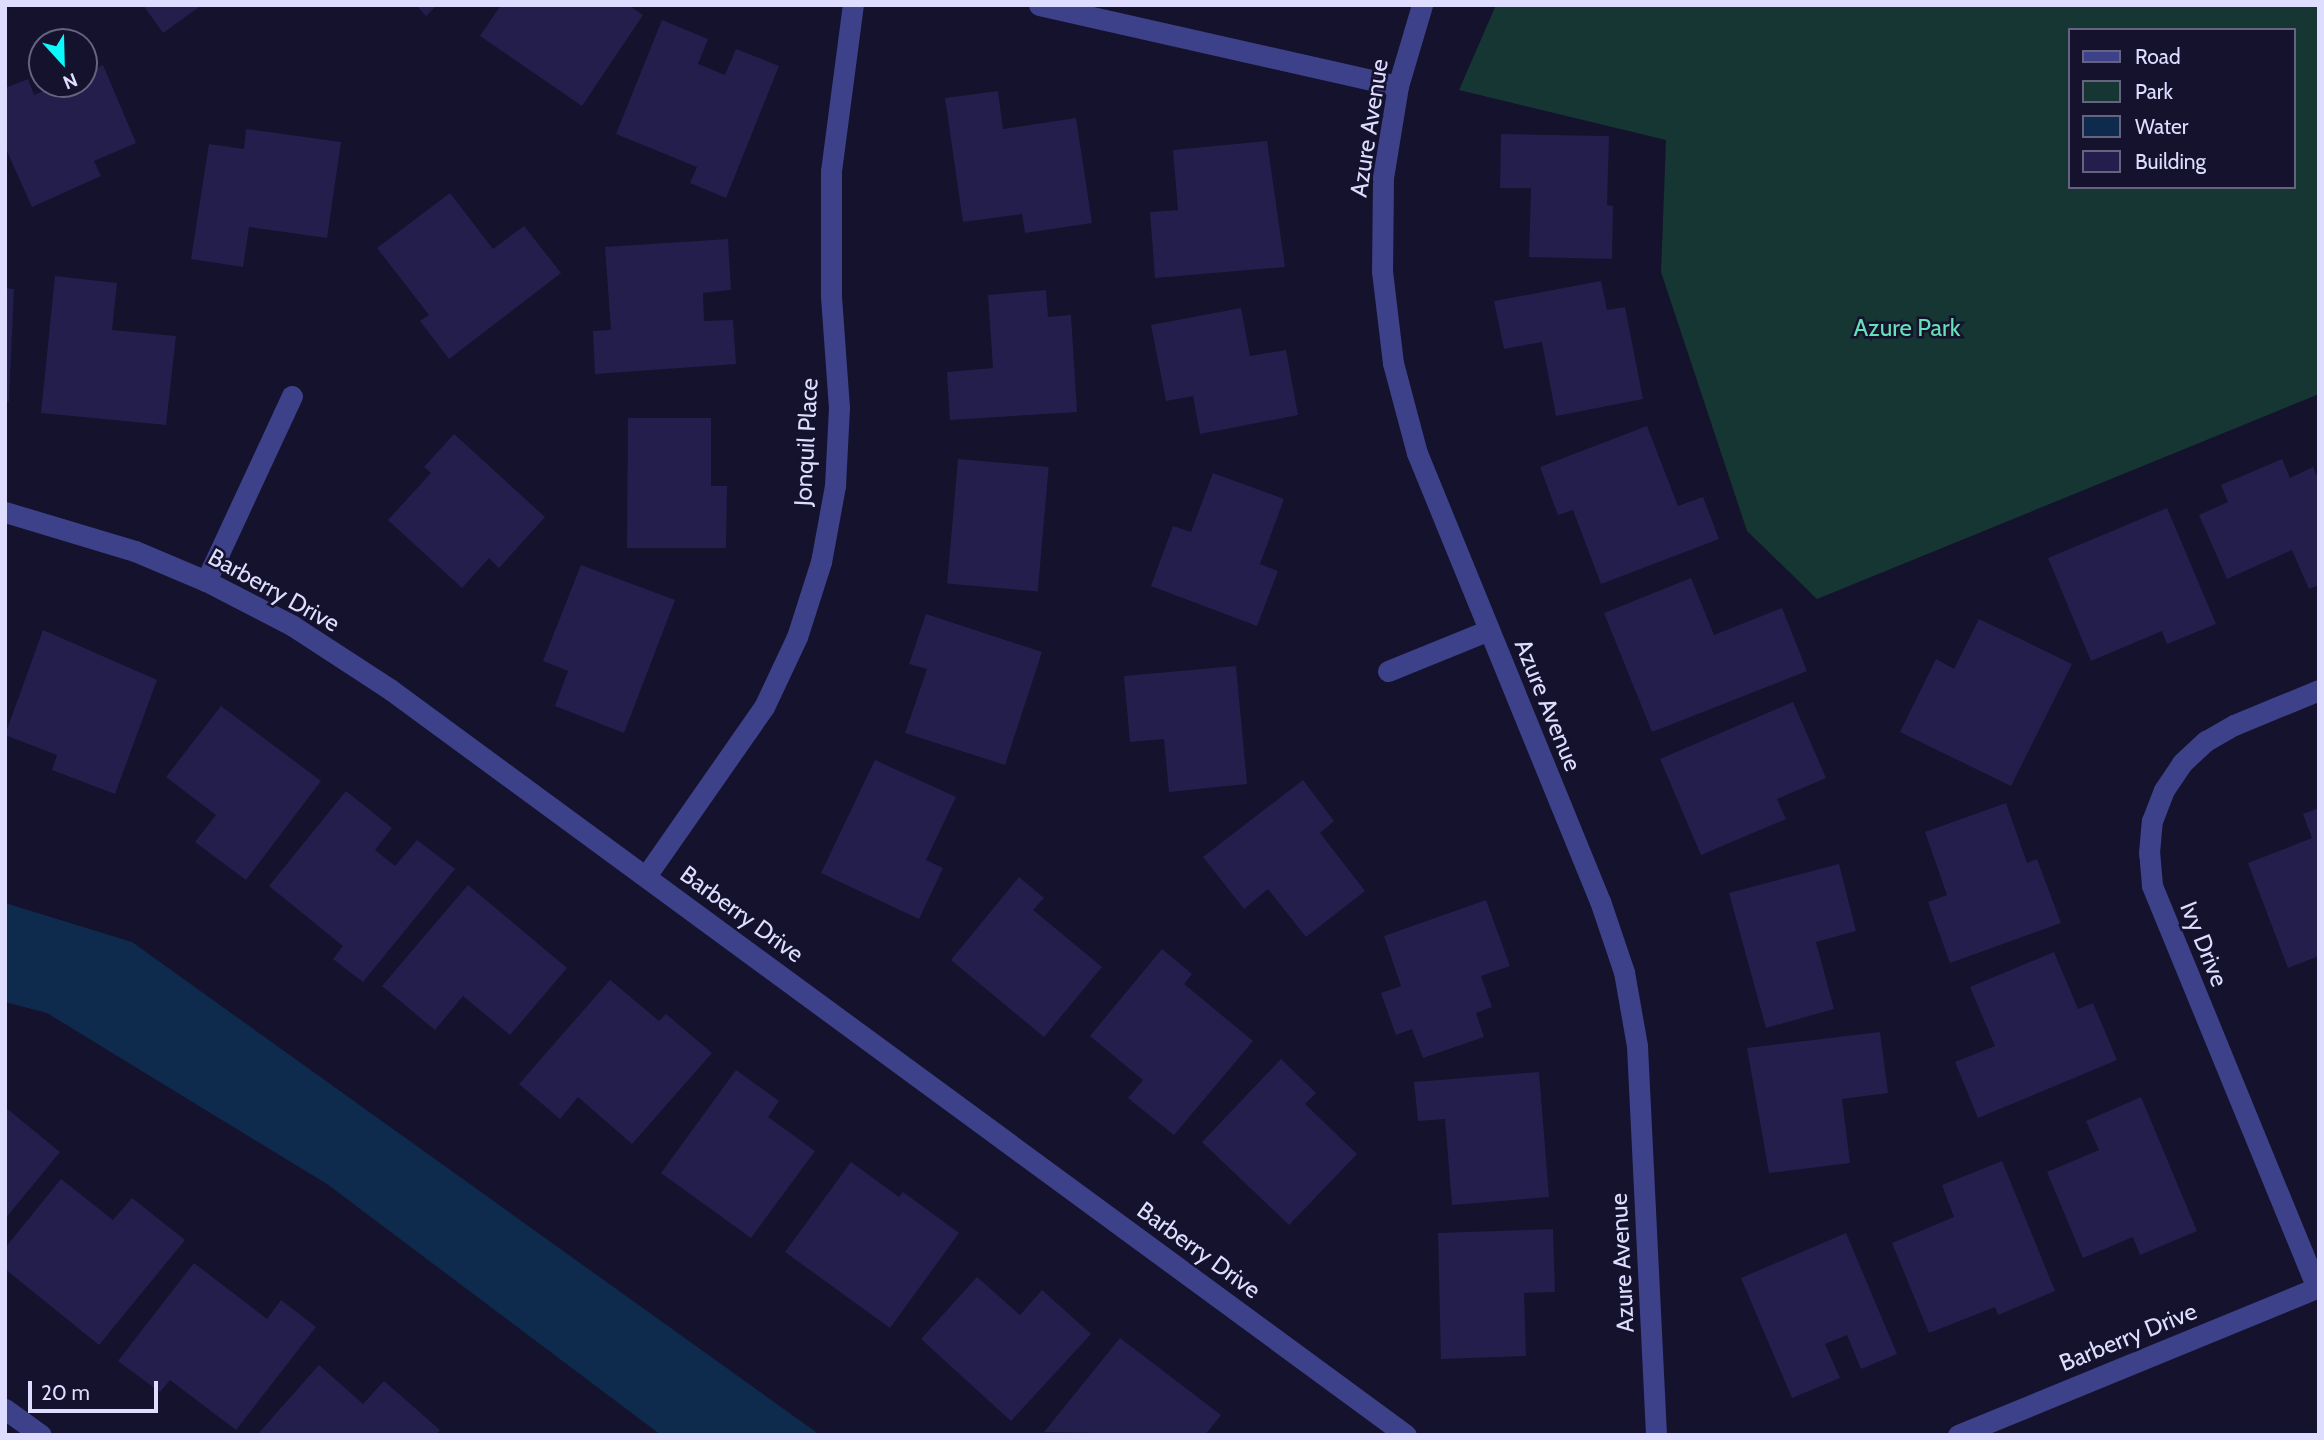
<!DOCTYPE html>
<html>
<head>
<meta charset="utf-8">
<style>
	body { margin:0 }
	#map { position:relative; width:2324px; height:1440px; overflow:hidden; background:#14122c; font-family:Cabin,sans-serif }
	div>[style] { position:absolute }
	.green>* { inset:0; background:#153632 }
	.water>* { inset:0; background:#0e2b4e }
	.building>* { inset:0; background:#231e4c; transform-origin:0 0 }
	.street>* { height:21px; margin:-10.5px; padding:0 10.5px; transform-origin:10.5px; border-radius:10.5px; background:#3d418a }
	span { translate:-50% -50%; white-space:nowrap; text-align:center; line-height:1.15; -webkit-text-stroke:5px #14122c; paint-order:stroke }
	.street-label { font-size:24px; color:#deddff }
	.park-label { font-size:24px; color:#67e0b8 }
	.frame { position:absolute; inset:0; border:7px solid #deddff; pointer-events:none }
	.legend { position:absolute; left:2068px; top:28px; width:228px; height:161px; box-sizing:border-box; background:#14122c; border:2px solid #656380; margin:0; padding:9px 12px; list-style:none; font-size:21px; color:#deddff }
	.legend li { display:flex; align-items:center; gap:14px; height:35px }
	.legend b { width:35px; border:2px solid #656380 }
	.north { position:absolute; left:28px; top:28px; width:70px; height:70px; box-sizing:border-box; background:#14122c; border:2px solid #656380; border-radius:50%; rotate:158deg; font-size:19px; font-weight:700; line-height:28px; text-align:center; color:#deddff }
	.north::after { content:''; display:block; margin:auto; width:24px; height:32px; background:#0bf8fc; clip-path:polygon(50% 0,100% 100%,50% 72%,0 100%) }
	.scale { position:absolute; left:28px; top:1381px; width:130px; height:32px; box-sizing:border-box; border:4px solid #deddff; border-top:0; padding-left:9px; font-size:21px; line-height:24px; white-space:nowrap; color:#deddff; -webkit-text-stroke:5px #14122c; paint-order:stroke }
</style>
</head>
<body>
<div id="map">
	<div class="green">
		<div style="clip-path:polygon(evenodd,1496px 5px,2319px 5px,2319px 394px,1817px 599px,1747px 531px,1661px 272px,1666px 140px,1459px 90px,1496px 5px,2070px 30px,2294px 30px,2294px 187px,2070px 187px,2070px 30px)"></div>
	</div>
	<div class="water">
		<div style="clip-path:polygon(5px 903px,132px 942px,820px 1435px,661px 1435px,327px 1184px,47px 1013px,5px 1002px)"></div>
	</div>
	<div class="building">
		<div style="clip-path:polygon(143px 5px,202px 5px,163px 33px)"></div>
		<div style="clip-path:polygon(416px 5px,437px 5px,426px 16px)"></div>
		<div style="clip-path:polygon(501px 5px,628px 5px,643px 15px,582px 106px,480px 36px)"></div>
		<div style="clip-path:polygon(662px 20px,708px 39px,698px 64px,725px 75px,736px 49px,779px 66px,726px 198px,690px 183px,697px 167px,616px 134px)"></div>
		<div style="clip-path:polygon(103px 65px,136px 143px,94px 161px,101px 176px,32px 207px,5px 147px,5px 88px,28px 79px,34px 95px,60px 84px,84px 84px,84px 74px)"></div>
		<div style="clip-path:polygon(998px 91px,1003px 129px,1076px 118px,1092px 223px,1025px 233px,1022px 214px,963px 222px,945px 98px)"></div>
		<div style="clip-path:polygon(246px 129px,341px 142px,327px 238px,249px 227px,243px 267px,191px 259px,209px 144px,244px 149px)"></div>
		<div style="clip-path:polygon(1501px 134px,1609px 136px,1607px 205px,1613px 206px,1612px 259px,1529px 257px,1531px 188px,1500px 188px)"></div>
		<div style="clip-path:polygon(1267px 141px,1285px 267px,1155px 278px,1150px 212px,1178px 210px,1173px 150px)"></div>
		<div style="clip-path:polygon(450px 193px,493px 249px,524px 226px,561px 273px,449px 359px,420px 321px,429px 315px,377px 248px)"></div>
		<div style="clip-path:polygon(728px 239px,731px 290px,703px 293px,704px 321px,733px 320px,736px 364px,595px 374px,593px 331px,611px 330px,605px 247px)"></div>
		<div style="clip-path:polygon(55px 276px,117px 283px,112px 330px,176px 336px,166px 425px,41px 413px)"></div>
		<div style="clip-path:polygon(1601px 281px,1607px 310px,1625px 307px,1643px 399px,1556px 416px,1542px 342px,1504px 349px,1494px 301px)"></div>
		<div style="clip-path:polygon(5px 288px,14px 289px,9px 401px,5px 401px)"></div>
		<div style="clip-path:polygon(1046px 290px,1048px 317px,1071px 315px,1077px 412px,950px 420px,947px 372px,993px 368px,988px 295px)"></div>
		<div style="clip-path:polygon(1241px 308px,1250px 356px,1286px 350px,1298px 415px,1200px 434px,1193px 396px,1166px 401px,1151px 325px)"></div>
		<div style="clip-path:polygon(628px 418px,711px 418px,711px 486px,727px 486px,726px 548px,627px 548px)"></div>
		<div style="clip-path:polygon(1647px 426px,1678px 506px,1703px 497px,1719px 539px,1601px 584px,1573px 510px,1558px 515px,1540px 467px)"></div>
		<div style="clip-path:polygon(454px 434px,545px 517px,499px 568px,489px 558px,462px 588px,388px 520px,431px 473px,424px 467px)"></div>
		<div style="left:958px;top:459px;width:91px;height:125px;rotate:5deg"></div>
		<div style="clip-path:polygon(2282px 459px,2290px 478px,2313px 467px,2319px 480px,2319px 585px,2309px 589px,2292px 550px,2227px 579px,2199px 515px,2228px 502px,2221px 485px)"></div>
		<div style="clip-path:polygon(1213px 473px,1284px 499px,1260px 564px,1278px 571px,1257px 626px,1151px 586px,1173px 526px,1191px 532px)"></div>
		<div style="clip-path:polygon(2167px 508px,2216px 624px,2167px 644px,2162px 631px,2091px 661px,2048px 558px)"></div>
		<div style="clip-path:polygon(581px 565px,675px 600px,624px 733px,555px 706px,568px 671px,543px 661px)"></div>
		<div style="clip-path:polygon(1691px 578px,1714px 635px,1782px 608px,1807px 671px,1652px 732px,1604px 613px)"></div>
		<div style="clip-path:polygon(926px 614px,1042px 652px,1005px 765px,905px 733px,927px 669px,909px 664px)"></div>
		<div style="clip-path:polygon(1979px 619px,2072px 664px,2011px 786px,1900px 732px,1936px 659px,1954px 669px)"></div>
		<div style="clip-path:polygon(43px 630px,157px 680px,115px 794px,52px 770px,57px 755px,5px 735px)"></div>
		<div style="clip-path:polygon(1236px 666px,1247px 784px,1169px 792px,1164px 739px,1130px 742px,1124px 676px)"></div>
		<div style="clip-path:polygon(1793px 702px,1826px 778px,1777px 799px,1786px 819px,1701px 855px,1660px 759px)"></div>
		<div style="clip-path:polygon(221px 706px,321px 781px,246px 880px,195px 842px,216px 815px,166px 777px)"></div>
		<div style="clip-path:polygon(875px 760px,956px 797px,926px 860px,943px 868px,919px 919px,821px 873px)"></div>
		<div style="clip-path:polygon(1303px 780px,1334px 821px,1320px 833px,1365px 891px,1306px 937px,1268px 889px,1244px 909px,1203px 857px)"></div>
		<div style="clip-path:polygon(346px 791px,392px 828px,375px 850px,395px 866px,417px 840px,455px 869px,363px 982px,333px 959px,343px 946px,269px 886px)"></div>
		<div style="clip-path:polygon(2006px 803px,2027px 863px,2037px 859px,2061px 923px,1950px 963px,1928px 902px,1947px 895px,1925px 832px)"></div>
		<div style="clip-path:polygon(2319px 808px,2319px 956px,2288px 968px,2248px 863px,2312px 838px,2303px 814px)"></div>
		<div style="clip-path:polygon(1839px 864px,1856px 931px,1816px 942px,1834px 1009px,1766px 1028px,1729px 893px)"></div>
		<div style="clip-path:polygon(1019px 877px,1044px 898px,1033px 910px,1102px 967px,1044px 1037px,951px 960px)"></div>
		<div style="clip-path:polygon(468px 885px,567px 968px,510px 1035px,463px 996px,435px 1030px,382px 986px)"></div>
		<div style="clip-path:polygon(1486px 900px,1510px 966px,1481px 976px,1492px 1007px,1476px 1013px,1484px 1037px,1423px 1058px,1412px 1029px,1396px 1035px,1381px 993px,1401px 986px,1384px 936px)"></div>
		<div style="clip-path:polygon(1162px 949px,1192px 974px,1184px 984px,1253px 1041px,1174px 1135px,1128px 1098px,1143px 1080px,1090px 1036px)"></div>
		<div style="clip-path:polygon(2054px 952px,2078px 1009px,2093px 1003px,2117px 1060px,1978px 1118px,1955px 1062px,1995px 1046px,1970px 987px)"></div>
		<div style="clip-path:polygon(610px 980px,659px 1021px,666px 1014px,712px 1053px,632px 1144px,578px 1097px,560px 1119px,519px 1084px)"></div>
		<div style="clip-path:polygon(1880px 1032px,1888px 1093px,1842px 1099px,1850px 1163px,1769px 1173px,1747px 1048px)"></div>
		<div style="clip-path:polygon(1281px 1059px,1316px 1093px,1305px 1104px,1357px 1154px,1289px 1225px,1202px 1142px)"></div>
		<div style="clip-path:polygon(736px 1070px,779px 1101px,768px 1117px,815px 1151px,751px 1238px,661px 1173px)"></div>
		<div style="clip-path:polygon(1539px 1072px,1549px 1197px,1452px 1205px,1445px 1119px,1418px 1121px,1414px 1082px)"></div>
		<div style="clip-path:polygon(2141px 1097px,2197px 1231px,2140px 1255px,2133px 1237px,2083px 1258px,2047px 1172px,2099px 1150px,2086px 1121px)"></div>
		<div style="clip-path:polygon(5px 1107px,60px 1152px,5px 1219px)"></div>
		<div style="clip-path:polygon(2002px 1161px,2055px 1291px,1998px 1315px,1995px 1307px,1929px 1333px,1892px 1243px,1954px 1217px,1942px 1185px)"></div>
		<div style="clip-path:polygon(851px 1162px,899px 1197px,903px 1192px,959px 1233px,890px 1328px,785px 1252px)"></div>
		<div style="clip-path:polygon(61px 1179px,113px 1220px,132px 1198px,185px 1240px,99px 1345px,5px 1269px,5px 1248px)"></div>
		<div style="clip-path:polygon(1553px 1229px,1555px 1292px,1524px 1293px,1526px 1356px,1441px 1359px,1438px 1233px)"></div>
		<div style="clip-path:polygon(1846px 1233px,1897px 1354px,1861px 1369px,1847px 1335px,1825px 1344px,1840px 1378px,1792px 1398px,1741px 1278px)"></div>
		<div style="clip-path:polygon(194px 1263px,267px 1319px,281px 1300px,316px 1327px,236px 1430px,170px 1380px,160px 1392px,118px 1361px)"></div>
		<div style="clip-path:polygon(977px 1277px,1020px 1315px,1042px 1290px,1091px 1334px,1011px 1421px,921px 1339px)"></div>
		<div style="clip-path:polygon(1120px 1338px,1221px 1415px,1205px 1435px,1044px 1432px)"></div>
		<div style="clip-path:polygon(319px 1365px,363px 1404px,384px 1381px,440px 1430px,436px 1435px,257px 1435px)"></div>
	</div>
	<div class="street">
		<div style="left:1039px;top:5px;width:368px;rotate:12.7deg"></div>
		<div style="left:1422px;top:5px;width:84px;rotate:106.5deg"></div>
		<div style="left:1398px;top:86px;width:93px;rotate:99.3deg"></div>
		<div style="left:1383px;top:178px;width:93px;rotate:90.6deg"></div>
		<div style="left:1382px;top:271px;width:93px;rotate:83.2deg"></div>
		<div style="left:1393px;top:363px;width:93px;rotate:75.1deg"></div>
		<div style="left:1417px;top:453px;width:484px;rotate:67.8deg"></div>
		<div style="left:1600px;top:901px;width:75px;rotate:71.3deg"></div>
		<div style="left:1624px;top:972px;width:75px;rotate:80deg"></div>
		<div style="left:1637px;top:1046px;width:389px;rotate:87.2deg"></div>
		<div style="left:5px;top:512px;width:136px;rotate:16.7deg"></div>
		<div style="left:135px;top:551px;width:77px;rotate:22.9deg"></div>
		<div style="left:206px;top:581px;width:98px;rotate:27.3deg"></div>
		<div style="left:293px;top:626px;width:117px;rotate:33.1deg"></div>
		<div style="left:391px;top:690px;width:1259px;rotate:36.28deg"></div>
		<div style="left:206px;top:581px;width:204px;rotate:-65.1deg"></div>
		<div style="left:1388px;top:671px;width:109px;rotate:-22.1deg"></div>
		<div style="left:646px;top:876px;width:206px;rotate:-55.1deg"></div>
		<div style="left:764px;top:707px;width:77px;rotate:-64.8deg"></div>
		<div style="left:797px;top:637px;width:79px;rotate:-72.3deg"></div>
		<div style="left:821px;top:562px;width:77px;rotate:-79.6deg"></div>
		<div style="left:835px;top:486px;width:78px;rotate:-87.1deg"></div>
		<div style="left:839px;top:408px;width:112px;rotate:-94.1deg"></div>
		<div style="left:831px;top:296px;width:125px;rotate:-90deg"></div>
		<div style="left:831px;top:171px;width:167px;rotate:-82.5deg"></div>
		<div style="left:2317px;top:1288px;width:435px;rotate:-112.3deg"></div>
		<div style="left:2152px;top:885px;width:32px;rotate:-95deg"></div>
		<div style="left:2149px;top:853px;width:32px;rotate:-85deg"></div>
		<div style="left:2152px;top:821px;width:33px;rotate:-69deg"></div>
		<div style="left:2164px;top:790px;width:32px;rotate:-56deg"></div>
		<div style="left:2182px;top:763px;width:33px;rotate:-43deg"></div>
		<div style="left:2206px;top:741px;width:32px;rotate:-30deg"></div>
		<div style="left:2234px;top:725px;width:92px;rotate:-22.4deg"></div>
		<div style="left:5px;top:1409px;width:44px;rotate:35.8deg"></div>
		<div style="left:1958px;top:1435px;width:390px;rotate:-22.3deg"></div>
	</div>
	<div class="street-label">
		<span style="left:1369px;top:128px;rotate:-81deg">Azure Avenue</span>
		<span style="left:806px;top:442px;rotate:-87deg">Jonquil Place</span>
		<span style="left:274px;top:590px;rotate:29deg">Barberry Drive</span>
		<span style="left:1548px;top:705px;rotate:68deg">Azure Avenue</span>
		<span style="left:742px;top:914px;rotate:36deg">Barberry Drive</span>
		<span style="left:2204px;top:944px;rotate:68deg">Ivy Drive</span>
		<span style="left:1199px;top:1250px;rotate:36deg">Barberry Drive</span>
		<span style="left:1622px;top:1263px;rotate:-93deg">Azure Avenue</span>
		<span style="left:2128px;top:1337px;rotate:-22deg">Barberry Drive</span>
	</div>
	<div class="park-label">
		<span style="left:1907px;top:328px">Azure Park</span>
	</div>
	<div class="frame"></div>
	<ul class="legend">
	<li><b style="height:9px;background:#3d418a"></b>Road</li>
	<li><b style="height:19px;background:#153632"></b>Park</li>
	<li><b style="height:19px;background:#0e2b4e"></b>Water</li>
	<li><b style="height:19px;background:#231e4c"></b>Building</li>
	</ul>
	<div class="north">N</div>
	<div class="scale">20 m</div>
</div>
</body>
</html>
